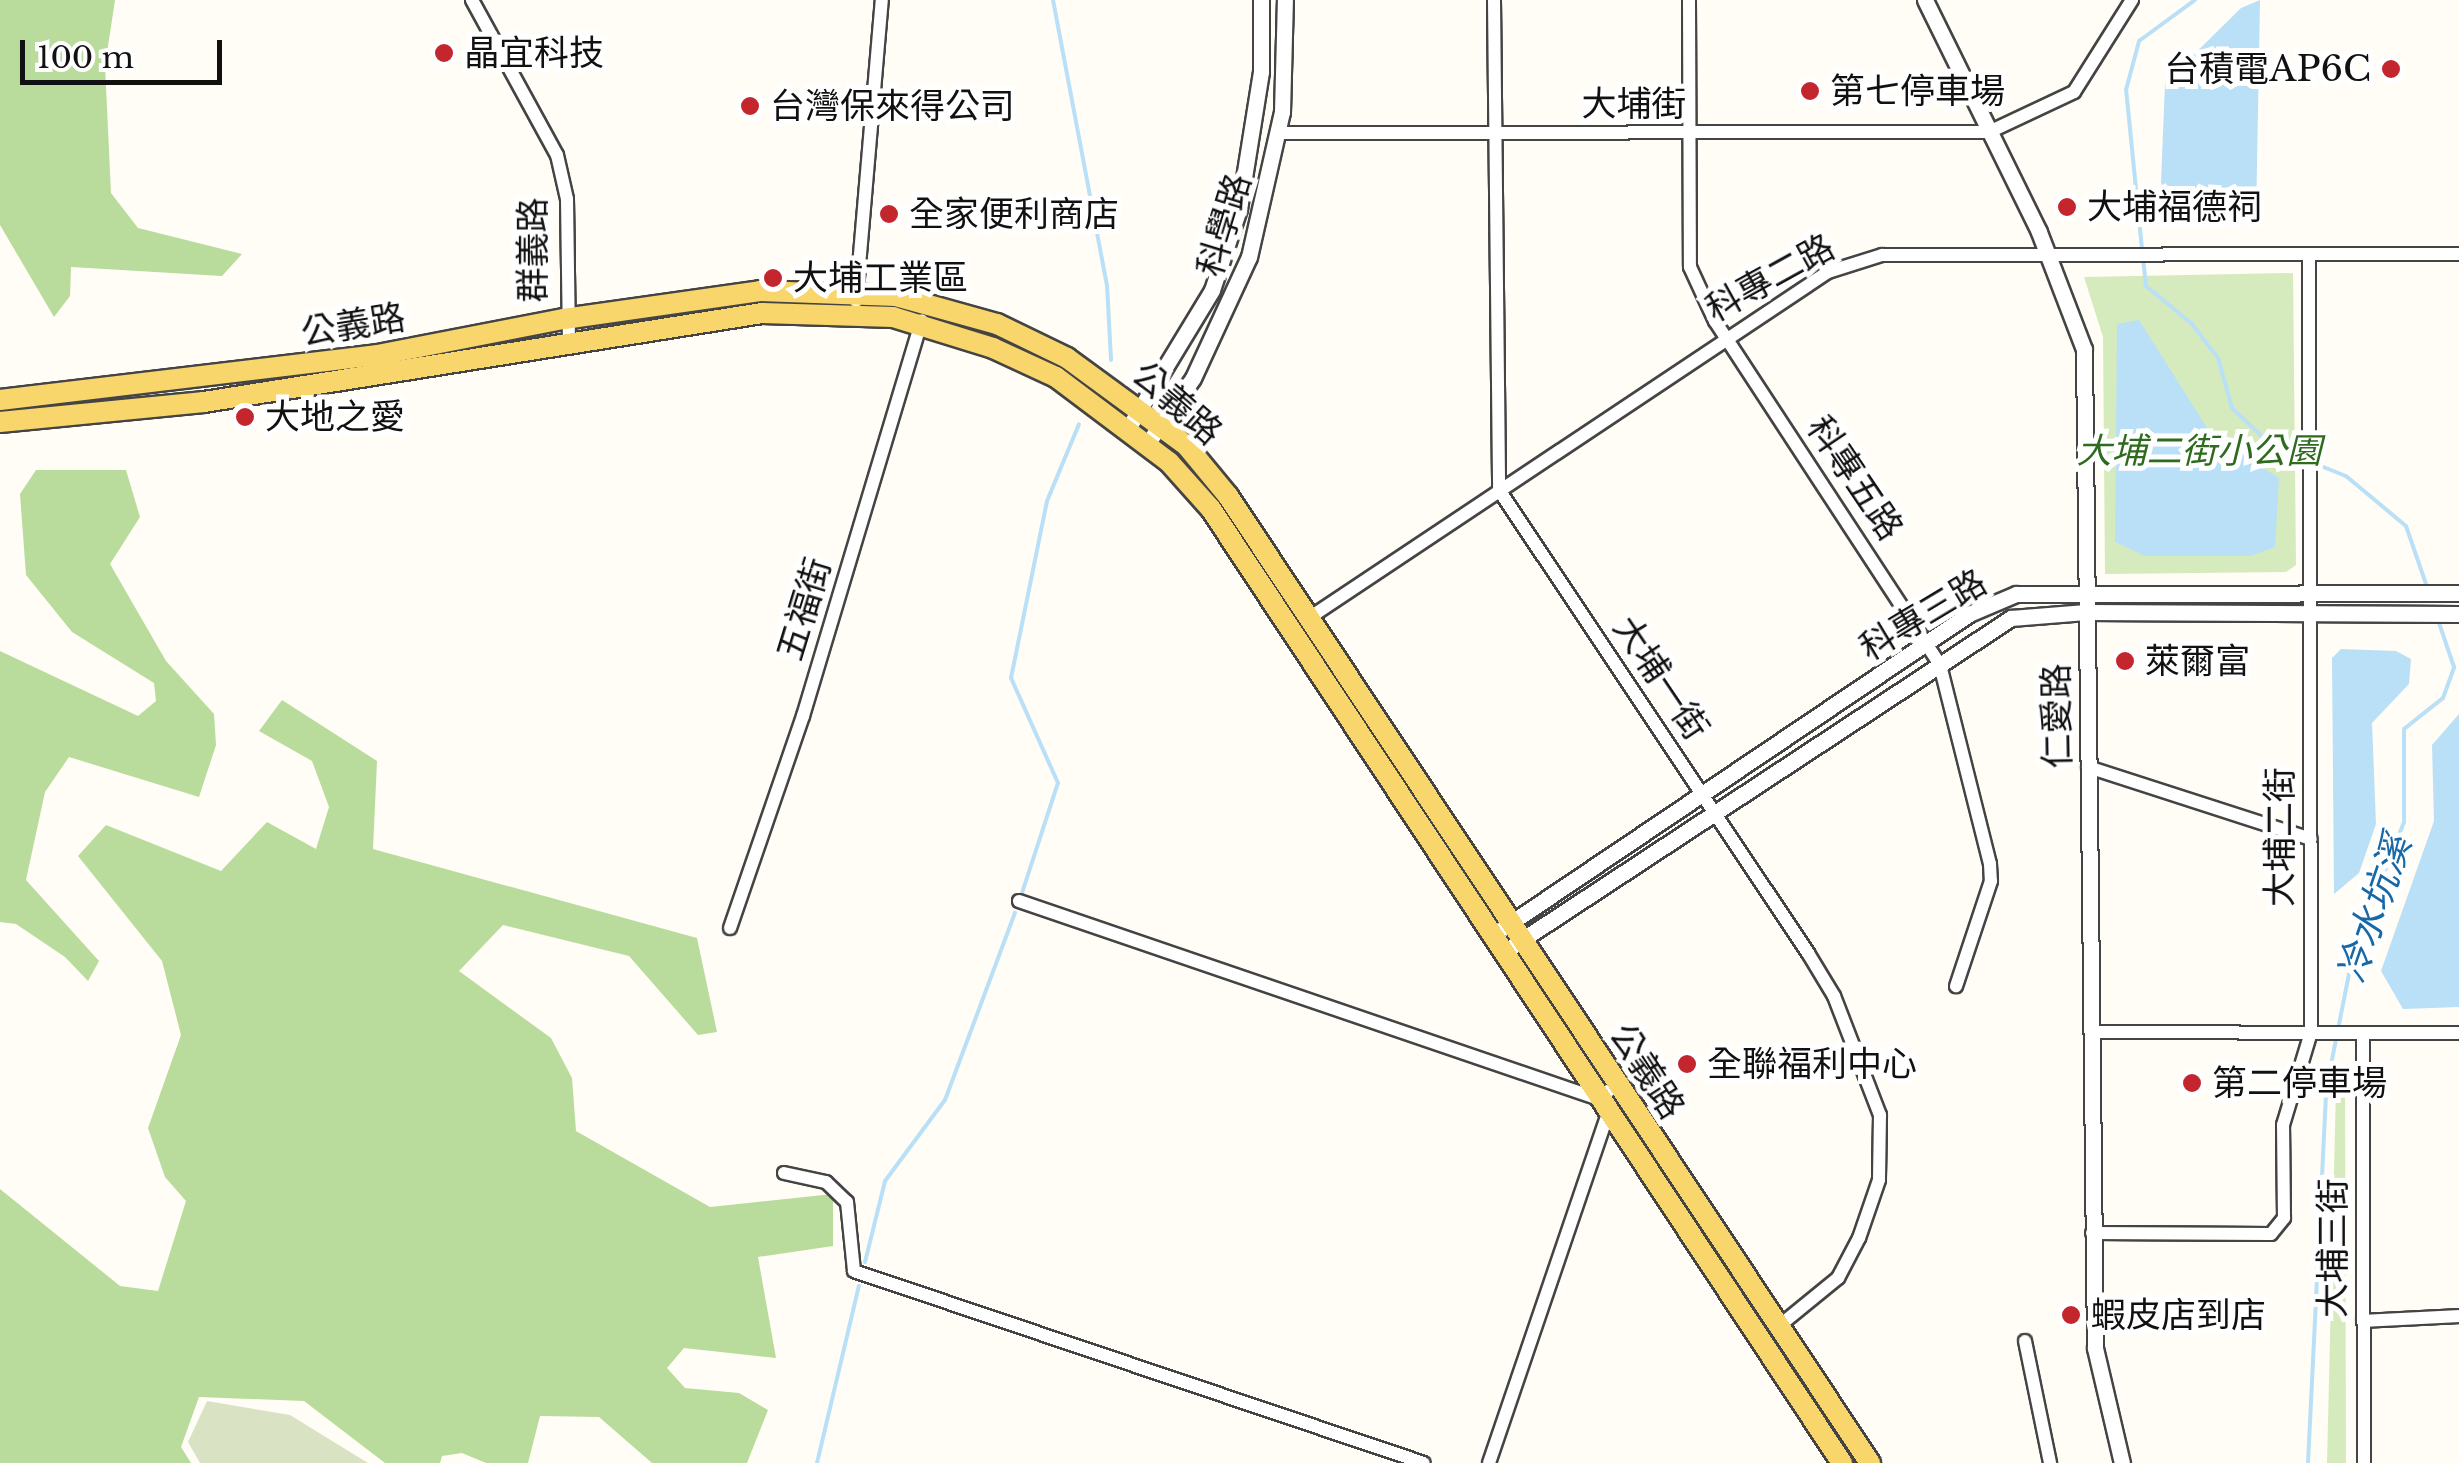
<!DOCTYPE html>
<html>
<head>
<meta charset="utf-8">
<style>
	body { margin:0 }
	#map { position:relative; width:2459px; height:1463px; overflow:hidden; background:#fffdf5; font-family:"Libre Baskerville","Noto Sans TC",serif }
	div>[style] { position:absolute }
	.green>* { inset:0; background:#d5ebbd }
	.forest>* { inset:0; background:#b9dc9c }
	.cemetery>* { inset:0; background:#d9e3c4 }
	.water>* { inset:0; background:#b9e0f7 }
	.stream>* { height:4px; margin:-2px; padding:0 2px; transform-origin:2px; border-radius:2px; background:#b9e0f7 }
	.roads { filter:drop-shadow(2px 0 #444) drop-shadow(-2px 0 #444) drop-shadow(0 2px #444) drop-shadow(0 -2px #444) }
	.minor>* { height:12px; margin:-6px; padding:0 6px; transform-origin:6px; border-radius:6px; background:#fff }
	.tertiary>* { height:15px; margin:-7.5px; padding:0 7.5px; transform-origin:7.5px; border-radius:7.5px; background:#fff }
	.primary>* { height:20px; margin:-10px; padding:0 10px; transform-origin:10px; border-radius:10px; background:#f9d66b }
	.dots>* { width:28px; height:28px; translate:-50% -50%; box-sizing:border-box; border:5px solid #fff; border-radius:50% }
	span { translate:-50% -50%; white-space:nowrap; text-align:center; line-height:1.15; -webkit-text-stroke:10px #fff; paint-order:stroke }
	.poi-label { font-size:35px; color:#111 }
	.left { translate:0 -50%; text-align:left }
	.right { translate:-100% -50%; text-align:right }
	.street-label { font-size:35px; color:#111 }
	.park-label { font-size:35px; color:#2f6b1f; font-style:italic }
	.water-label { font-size:38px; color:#1768a6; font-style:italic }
	.scale { position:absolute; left:20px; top:40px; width:202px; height:45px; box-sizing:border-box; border:5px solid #111; border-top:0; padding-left:12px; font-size:30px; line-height:35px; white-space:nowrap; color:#111; -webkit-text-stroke:8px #fff; paint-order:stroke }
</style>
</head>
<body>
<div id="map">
	<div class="green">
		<div style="clip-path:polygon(2293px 273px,2296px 565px,2286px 572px,2105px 574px,2103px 337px,2084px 277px)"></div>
		<div style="clip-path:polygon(2345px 1079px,2346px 1463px,2327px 1463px,2336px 1088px)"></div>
	</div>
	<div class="forest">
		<div style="clip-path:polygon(0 0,115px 0,105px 66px,111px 193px,138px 228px,242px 254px,222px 276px,71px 267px,70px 296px,54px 317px,0 225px)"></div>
		<div style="clip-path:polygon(36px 470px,126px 470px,140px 517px,110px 564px,166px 661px,214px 714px,216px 745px,199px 797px,69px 757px,45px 792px,26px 880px,99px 961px,88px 981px,65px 957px,16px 924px,0 922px,0 651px,138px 716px,156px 701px,154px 683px,72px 632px,26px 575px,20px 494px)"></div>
		<div style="clip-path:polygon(282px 700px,377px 761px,373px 849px,697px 938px,717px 1032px,698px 1035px,629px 956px,503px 925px,459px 971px,551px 1038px,572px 1078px,576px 1131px,710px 1207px,833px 1194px,833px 1246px,758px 1257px,776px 1358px,684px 1348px,667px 1368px,685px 1388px,739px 1393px,768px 1410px,747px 1463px,652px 1463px,599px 1417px,540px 1416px,528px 1463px,486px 1463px,462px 1453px,442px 1456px,440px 1463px,385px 1463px,304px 1401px,199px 1397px,181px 1447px,191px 1463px,0 1463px,0 1189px,120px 1286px,158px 1291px,186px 1201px,165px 1177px,148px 1128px,181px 1035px,162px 961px,78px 856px,106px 825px,221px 871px,267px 822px,316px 849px,329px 807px,312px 761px,259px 731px)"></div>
	</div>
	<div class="cemetery">
		<div style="clip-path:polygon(207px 1401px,290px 1415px,368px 1463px,200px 1463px,188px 1442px)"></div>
	</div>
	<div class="water">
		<div style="clip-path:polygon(2260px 0,2256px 218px,2211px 221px,2176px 212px,2161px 183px,2165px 83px,2241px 8px)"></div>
		<div style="clip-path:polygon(2139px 320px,2211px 434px,2279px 478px,2275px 547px,2250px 556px,2145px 556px,2115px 542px,2117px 324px)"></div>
		<div style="clip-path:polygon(2341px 649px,2396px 651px,2411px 659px,2409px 684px,2372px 723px,2376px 824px,2359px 873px,2334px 894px,2332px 658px)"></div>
		<div style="clip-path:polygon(2459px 714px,2459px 1007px,2403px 1009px,2381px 971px,2434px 821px,2432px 745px)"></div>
	</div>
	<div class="stream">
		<div style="left:1053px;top:0;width:290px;rotate:79.3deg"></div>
		<div style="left:1107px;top:285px;width:75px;rotate:86.9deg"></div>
		<div style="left:2142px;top:249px;width:160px;rotate:-95.7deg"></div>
		<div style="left:2126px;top:90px;width:51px;rotate:-75.1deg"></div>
		<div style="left:2139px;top:41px;width:69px;rotate:-36.2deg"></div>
		<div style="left:2143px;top:258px;width:28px;rotate:84deg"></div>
		<div style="left:2146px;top:286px;width:60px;rotate:39.6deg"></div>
		<div style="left:2192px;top:324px;width:43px;rotate:52.6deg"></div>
		<div style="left:2218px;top:358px;width:52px;rotate:74.4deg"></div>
		<div style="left:2232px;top:408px;width:57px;rotate:43.6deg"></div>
		<div style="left:2273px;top:447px;width:36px;rotate:21deg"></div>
		<div style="left:2316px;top:464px;width:32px;rotate:22deg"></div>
		<div style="left:2346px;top:476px;width:78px;rotate:39.8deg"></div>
		<div style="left:2406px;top:526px;width:65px;rotate:71deg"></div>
		<div style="left:1022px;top:893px;width:116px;rotate:-71.9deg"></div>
		<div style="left:1058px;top:783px;width:115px;rotate:-114.1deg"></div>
		<div style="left:1011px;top:678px;width:181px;rotate:-78.5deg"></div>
		<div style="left:1047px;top:501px;width:83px;rotate:-67.4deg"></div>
		<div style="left:865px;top:1262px;width:83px;rotate:-76.1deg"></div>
		<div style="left:885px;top:1181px;width:101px;rotate:-53.5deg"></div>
		<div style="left:945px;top:1100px;width:200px;rotate:-69.5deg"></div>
		<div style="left:817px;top:1463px;width:182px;rotate:-76.7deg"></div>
		<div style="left:2308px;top:1463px;width:373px;rotate:-87.2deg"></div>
		<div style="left:2326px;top:1090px;width:144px;rotate:-78.8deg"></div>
		<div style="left:2354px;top:949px;width:136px;rotate:-68.5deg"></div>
		<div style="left:2404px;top:822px;width:93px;rotate:-90deg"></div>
		<div style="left:2404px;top:729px;width:50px;rotate:-38.5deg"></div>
		<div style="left:2443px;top:698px;width:33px;rotate:-70deg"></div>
		<div style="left:2454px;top:667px;width:50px;rotate:-108.8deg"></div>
	</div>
	<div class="roads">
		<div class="minor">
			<div style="left:472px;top:0;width:177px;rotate:61.3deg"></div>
			<div style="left:557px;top:155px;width:45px;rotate:77.2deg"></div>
			<div style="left:567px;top:199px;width:144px;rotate:89.2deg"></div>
			<div style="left:1494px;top:0;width:490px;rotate:89.4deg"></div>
			<div style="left:1499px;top:490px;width:557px;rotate:56.28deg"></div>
			<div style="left:1808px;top:953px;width:50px;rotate:58.8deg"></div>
			<div style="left:1834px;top:996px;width:128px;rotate:68.9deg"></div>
			<div style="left:1880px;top:1115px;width:65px;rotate:90.9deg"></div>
			<div style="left:1879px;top:1180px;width:61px;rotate:109deg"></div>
			<div style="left:1859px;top:1238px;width:45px;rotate:117.7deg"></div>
			<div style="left:1838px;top:1278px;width:77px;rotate:140.8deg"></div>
			<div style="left:1689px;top:0;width:267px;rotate:89.8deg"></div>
			<div style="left:1690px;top:267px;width:60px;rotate:65.2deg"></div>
			<div style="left:1715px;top:321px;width:411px;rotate:56.8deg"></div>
			<div style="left:1940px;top:665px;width:205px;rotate:75.9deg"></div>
			<div style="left:1990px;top:864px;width:17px;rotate:87deg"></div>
			<div style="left:1991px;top:881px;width:111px;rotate:108.4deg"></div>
			<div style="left:1279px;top:133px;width:710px;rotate:-0.08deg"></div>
			<div style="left:1989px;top:132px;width:94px;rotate:-25.2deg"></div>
			<div style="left:2074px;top:92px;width:109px;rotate:-57.8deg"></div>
			<div style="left:856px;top:301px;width:302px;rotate:-85.1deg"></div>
			<div style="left:1312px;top:616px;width:620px;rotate:-33.69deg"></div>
			<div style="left:1828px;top:272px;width:57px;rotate:-17.5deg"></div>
			<div style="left:1882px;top:255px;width:577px;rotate:-0.1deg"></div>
			<div style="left:2088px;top:767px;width:234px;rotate:17.9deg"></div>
			<div style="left:1019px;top:901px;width:610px;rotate:18.85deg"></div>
			<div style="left:1596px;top:1098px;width:24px;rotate:-30deg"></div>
			<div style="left:730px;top:928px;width:224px;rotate:-71deg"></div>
			<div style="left:803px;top:716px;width:413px;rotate:-73.3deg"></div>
			<div style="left:2093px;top:1032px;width:366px;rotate:0.2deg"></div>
			<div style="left:2363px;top:1033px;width:430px;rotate:89.9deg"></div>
			<div style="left:784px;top:1173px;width:43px;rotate:12.1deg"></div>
			<div style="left:826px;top:1182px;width:29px;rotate:44deg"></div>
			<div style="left:847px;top:1202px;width:69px;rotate:84.2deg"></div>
			<div style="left:854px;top:1271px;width:601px;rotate:18.62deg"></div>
			<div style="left:2092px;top:1233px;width:179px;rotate:0.3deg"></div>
			<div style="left:2271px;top:1234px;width:21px;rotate:-51deg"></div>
			<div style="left:2284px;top:1218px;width:93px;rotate:-90.6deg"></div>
			<div style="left:2283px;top:1125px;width:97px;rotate:-73.2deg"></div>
			<div style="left:2311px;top:1032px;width:778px;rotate:-90.15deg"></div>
			<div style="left:2363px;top:1321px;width:96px;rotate:-3deg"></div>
			<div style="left:2025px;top:1341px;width:125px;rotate:78.4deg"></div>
			<div style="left:1489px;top:1463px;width:376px;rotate:-71.2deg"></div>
		</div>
		<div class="tertiary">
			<div style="left:1925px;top:0;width:258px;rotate:63.8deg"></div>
			<div style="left:2039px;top:232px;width:125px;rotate:69deg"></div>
			<div style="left:2084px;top:349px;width:999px;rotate:89.37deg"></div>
			<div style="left:2095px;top:1348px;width:118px;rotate:76.8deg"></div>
			<div style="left:1127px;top:430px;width:164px;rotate:-58.7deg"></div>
			<div style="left:1212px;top:290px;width:85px;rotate:-71.6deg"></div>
			<div style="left:1239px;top:209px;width:139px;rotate:-80.9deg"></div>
			<div style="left:1261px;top:72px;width:72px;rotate:-90deg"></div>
			<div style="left:1147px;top:444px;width:80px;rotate:-55.1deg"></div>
			<div style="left:1193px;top:378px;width:133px;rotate:-65.2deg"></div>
			<div style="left:1249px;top:257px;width:149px;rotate:-77.2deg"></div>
			<div style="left:1282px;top:112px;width:112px;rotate:-88.5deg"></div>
			<div style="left:1503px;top:928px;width:562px;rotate:-33.97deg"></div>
			<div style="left:1969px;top:614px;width:51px;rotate:-23.1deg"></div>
			<div style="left:2016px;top:594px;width:443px;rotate:-0.1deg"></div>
			<div style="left:1505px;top:951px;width:606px;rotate:-33.35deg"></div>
			<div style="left:2011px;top:618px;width:75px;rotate:-4.6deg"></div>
			<div style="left:2086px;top:612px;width:373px;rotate:0.3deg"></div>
		</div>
		<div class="primary">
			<div style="left:0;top:400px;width:381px;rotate:-6.8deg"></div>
			<div style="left:378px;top:355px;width:189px;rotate:-11deg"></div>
			<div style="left:564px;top:319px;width:198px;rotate:-8.1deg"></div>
			<div style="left:760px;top:291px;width:136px;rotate:2.1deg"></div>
			<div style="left:896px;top:296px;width:105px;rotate:15.5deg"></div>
			<div style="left:997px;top:324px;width:78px;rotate:25.9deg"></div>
			<div style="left:1067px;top:358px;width:147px;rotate:36.2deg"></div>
			<div style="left:1186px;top:445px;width:66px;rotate:50.5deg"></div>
			<div style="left:1228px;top:496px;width:1161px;rotate:56.42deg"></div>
			<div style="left:0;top:422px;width:205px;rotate:-5.6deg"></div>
			<div style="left:204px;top:402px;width:565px;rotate:-9.06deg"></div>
			<div style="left:762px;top:313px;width:131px;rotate:1.7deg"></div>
			<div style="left:893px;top:317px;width:105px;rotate:17.2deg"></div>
			<div style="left:993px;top:348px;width:69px;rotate:24.7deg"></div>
			<div style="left:1056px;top:377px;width:141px;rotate:37deg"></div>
			<div style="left:1169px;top:462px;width:63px;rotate:48.2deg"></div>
			<div style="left:1211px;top:509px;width:1144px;rotate:56.52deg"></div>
		</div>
	</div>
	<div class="dots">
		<div style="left:444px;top:53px;background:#c4262e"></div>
		<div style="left:2391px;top:69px;background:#c4262e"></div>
		<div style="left:1810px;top:91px;background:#c4262e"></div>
		<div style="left:750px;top:106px;background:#c4262e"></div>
		<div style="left:2067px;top:207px;background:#c4262e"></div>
		<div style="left:889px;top:214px;background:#c4262e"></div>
		<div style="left:773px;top:278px;background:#c4262e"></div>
		<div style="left:245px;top:417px;background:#c4262e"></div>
		<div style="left:2125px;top:661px;background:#c4262e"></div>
		<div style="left:1687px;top:1064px;background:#c4262e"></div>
		<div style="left:2192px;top:1083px;background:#c4262e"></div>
		<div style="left:2071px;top:1315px;background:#c4262e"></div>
	</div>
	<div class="poi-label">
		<span class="left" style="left:464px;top:53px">晶宜科技</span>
		<span class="right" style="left:2371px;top:69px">台積電AP6C</span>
		<span class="left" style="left:1830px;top:91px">第七停車場</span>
		<span class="left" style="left:770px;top:106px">台灣保來得公司</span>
		<span class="left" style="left:2087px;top:207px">大埔福德祠</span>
		<span class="left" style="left:909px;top:214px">全家便利商店</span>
		<span class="left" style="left:793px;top:278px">大埔工業區</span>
		<span class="left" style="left:265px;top:417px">大地之愛</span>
		<span class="left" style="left:2145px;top:661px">萊爾富</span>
		<span class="left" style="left:1707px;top:1064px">全聯福利中心</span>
		<span class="left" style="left:2212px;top:1083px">第二停車場</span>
		<span class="left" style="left:2091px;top:1315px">蝦皮店到店</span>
	</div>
	<div class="street-label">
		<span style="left:1634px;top:104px">大埔街</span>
		<span style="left:1224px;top:225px;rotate:-73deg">科學路</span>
		<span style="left:533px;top:250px;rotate:-90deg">群義路</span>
		<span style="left:1770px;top:278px;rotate:-29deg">科專二路</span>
		<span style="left:353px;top:325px;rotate:-9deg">公義路</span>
		<span style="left:1177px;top:403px;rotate:41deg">公義路</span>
		<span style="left:1855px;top:478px;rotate:56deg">科專五路</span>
		<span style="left:804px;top:609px;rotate:-73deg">五福街</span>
		<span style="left:1923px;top:615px;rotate:-31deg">科專三路</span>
		<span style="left:1661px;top:678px;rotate:56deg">大埔一街</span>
		<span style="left:2057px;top:716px;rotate:-91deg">仁愛路</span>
		<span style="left:2280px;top:837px;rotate:-90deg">大埔二街</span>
		<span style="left:1647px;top:1071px;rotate:57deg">公義路</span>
		<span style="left:2333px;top:1248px;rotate:-90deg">大埔三街</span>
	</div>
	<div class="park-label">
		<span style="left:2199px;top:451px">大埔二街小公園</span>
	</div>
	<div class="water-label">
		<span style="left:2374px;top:909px;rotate:-71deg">冷水坑溪</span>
	</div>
	<div class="scale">100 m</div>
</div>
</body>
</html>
